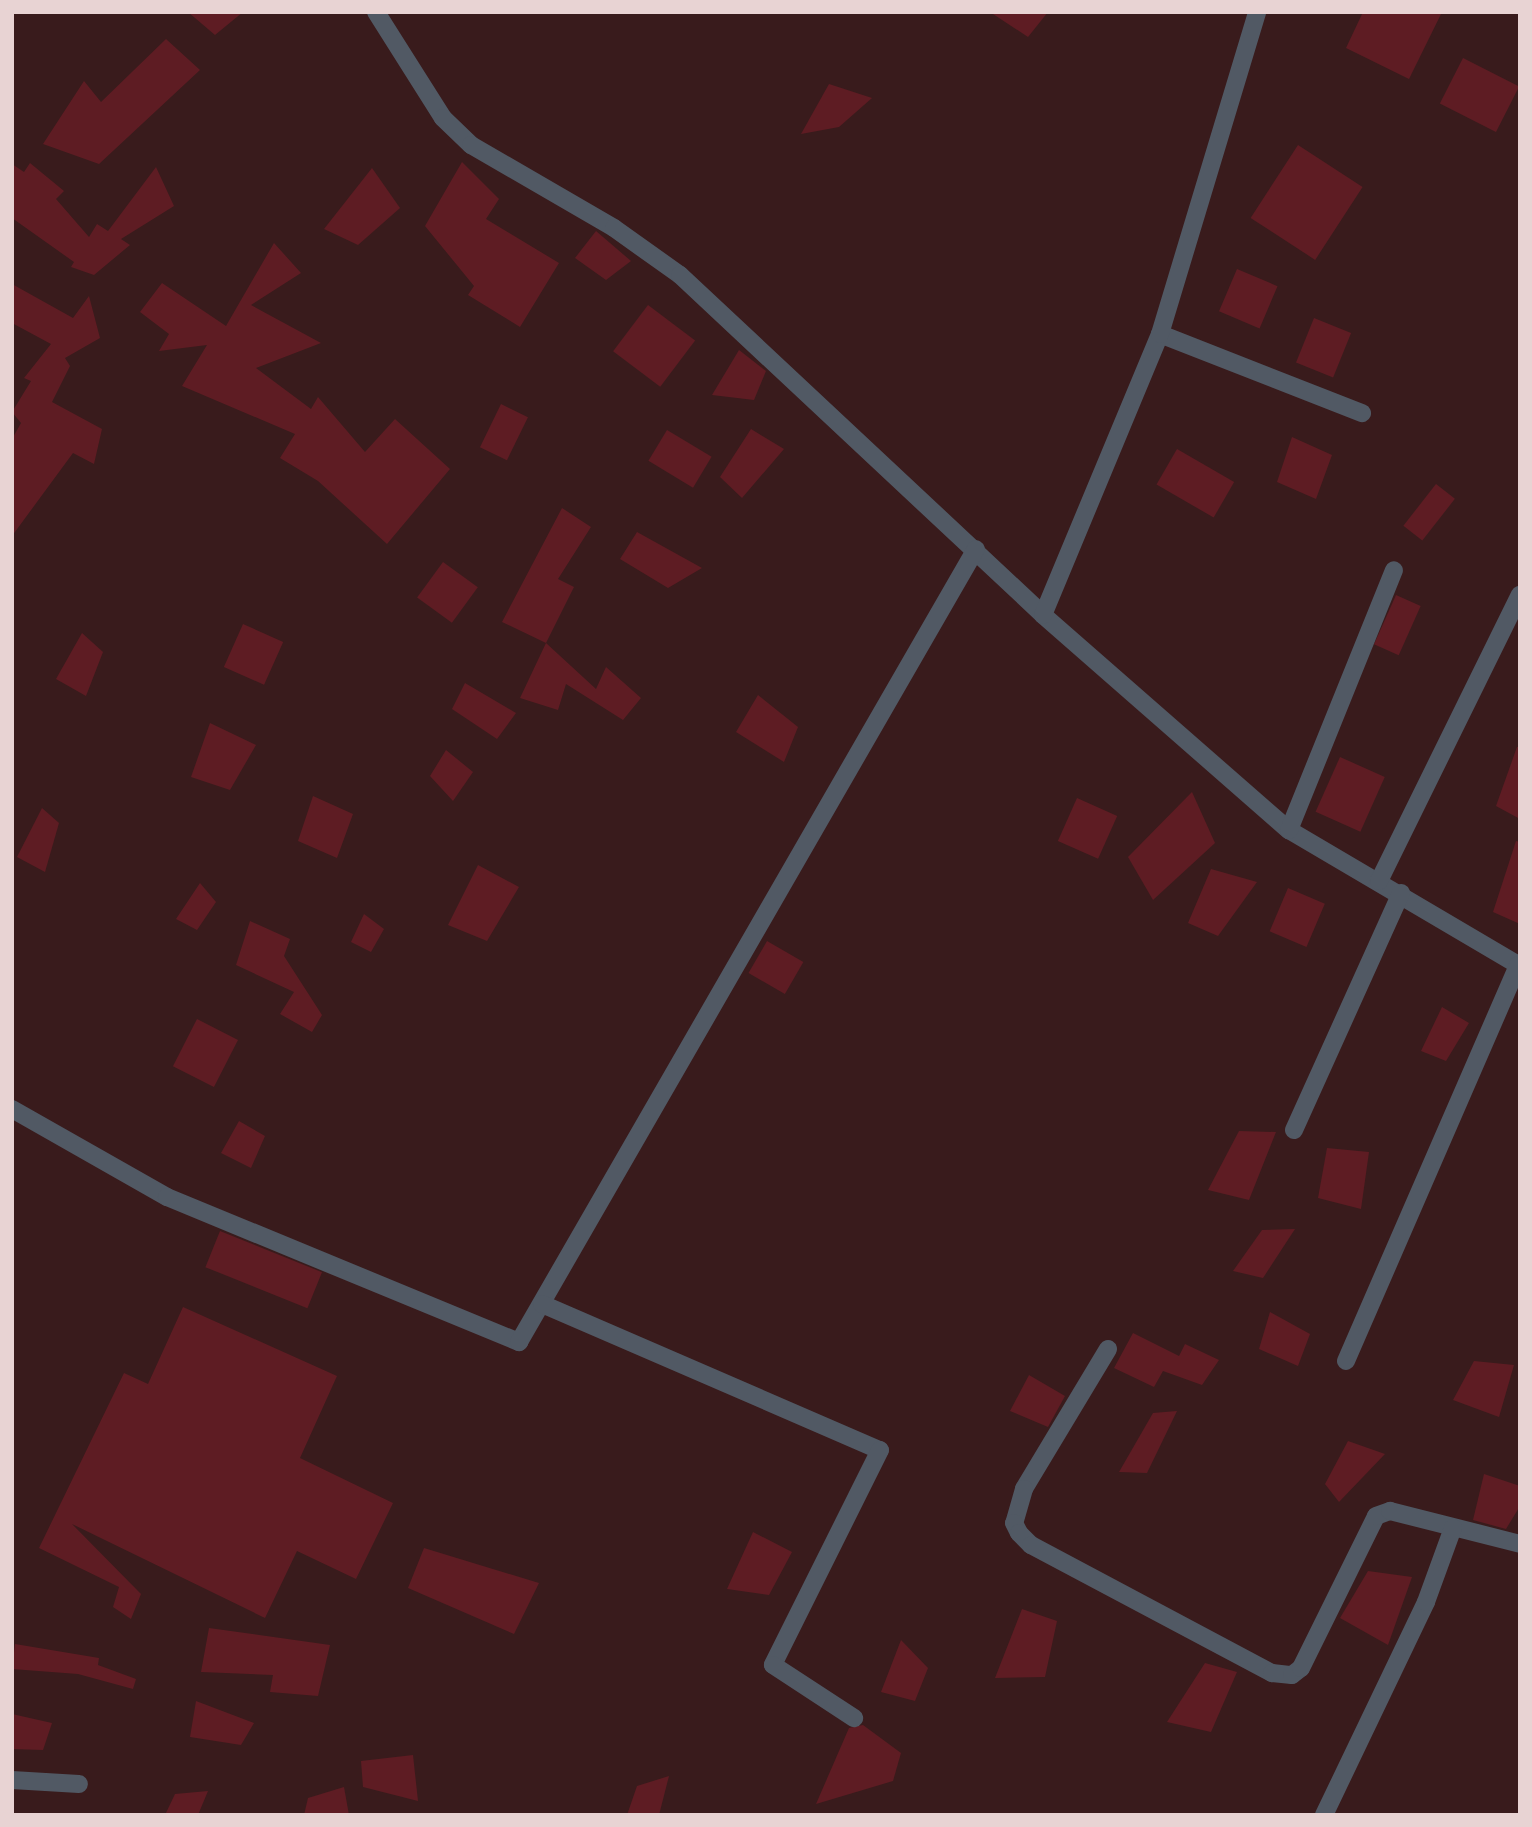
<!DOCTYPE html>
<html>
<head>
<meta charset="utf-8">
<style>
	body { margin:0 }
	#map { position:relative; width:1532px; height:1827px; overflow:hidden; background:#391b1c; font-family:"Noto Sans",sans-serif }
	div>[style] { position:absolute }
	.building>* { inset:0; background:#5e1c23; transform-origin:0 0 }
	.minor>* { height:18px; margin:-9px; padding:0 9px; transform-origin:9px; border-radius:9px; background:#515964 }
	span { translate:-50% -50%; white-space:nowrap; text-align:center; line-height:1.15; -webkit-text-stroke:6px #2e1113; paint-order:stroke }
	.frame { position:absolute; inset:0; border:14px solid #e8d3d3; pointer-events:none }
</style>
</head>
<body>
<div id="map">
	<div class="building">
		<div style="clip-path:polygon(188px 12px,243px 12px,215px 35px)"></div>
		<div style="clip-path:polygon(990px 12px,1048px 12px,1028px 37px)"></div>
		<div style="clip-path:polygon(1363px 12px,1442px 12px,1409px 79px,1346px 48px)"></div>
		<div style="clip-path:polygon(166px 39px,200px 70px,99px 164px,43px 144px,84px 81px,101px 102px)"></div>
		<div style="left:1463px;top:58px;width:63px;height:51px;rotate:27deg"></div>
		<div style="clip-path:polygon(829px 84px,872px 98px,839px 127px,801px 134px)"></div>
		<div style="left:1298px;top:145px;width:77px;height:87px;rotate:33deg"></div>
		<div style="clip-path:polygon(462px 162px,499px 199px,486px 219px,559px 263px,520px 327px,468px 295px,474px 286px,425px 226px)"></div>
		<div style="clip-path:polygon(30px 163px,64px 191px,56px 199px,89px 237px,97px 224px,108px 231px,156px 167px,174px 206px,121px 239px,130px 245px,94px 275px,71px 267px,74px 262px,12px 218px,12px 164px,24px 172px)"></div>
		<div style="clip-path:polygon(372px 168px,400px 208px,358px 245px,324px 229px)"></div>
		<div style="clip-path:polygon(596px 231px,631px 261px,606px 280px,575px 258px)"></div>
		<div style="clip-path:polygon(274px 243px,301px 273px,251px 305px,321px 343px,256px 368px,311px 409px,318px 397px,365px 452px,395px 419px,450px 469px,387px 544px,318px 481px,280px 458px,295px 434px,182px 386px,207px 345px,159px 351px,169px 334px,140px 312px,162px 283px,226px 326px)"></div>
		<div style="left:1237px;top:269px;width:44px;height:46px;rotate:23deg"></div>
		<div style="clip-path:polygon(12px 284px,73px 318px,89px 296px,100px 338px,65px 358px,70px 366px,52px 402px,102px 429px,94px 464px,73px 453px,12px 536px,12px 439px,21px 423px,12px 412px,31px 381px,24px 378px,51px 344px,12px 323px)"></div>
		<div style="left:648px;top:305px;width:59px;height:58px;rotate:37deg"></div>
		<div style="left:1314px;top:318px;width:40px;height:48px;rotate:22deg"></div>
		<div style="clip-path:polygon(739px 350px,766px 371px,754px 400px,712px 395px)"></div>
		<div style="left:501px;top:404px;width:30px;height:48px;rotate:26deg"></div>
		<div style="clip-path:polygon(751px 429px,784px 449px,742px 498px,720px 477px)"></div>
		<div style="left:667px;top:430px;width:52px;height:36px;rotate:31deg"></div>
		<div style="clip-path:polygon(1292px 437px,1332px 455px,1316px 499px,1277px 482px)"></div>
		<div style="left:1177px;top:449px;width:66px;height:41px;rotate:30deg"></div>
		<div style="left:1436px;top:484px;width:24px;height:53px;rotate:38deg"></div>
		<div style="clip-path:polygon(562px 508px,591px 527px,558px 579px,574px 587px,546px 643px,502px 622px)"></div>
		<div style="clip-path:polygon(637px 532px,702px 568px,668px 588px,620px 559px)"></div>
		<div style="left:443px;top:562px;width:43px;height:44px;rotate:36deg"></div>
		<div style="left:1396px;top:595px;width:27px;height:54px;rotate:24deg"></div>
		<div style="left:243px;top:624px;width:44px;height:47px;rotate:24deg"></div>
		<div style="clip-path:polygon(82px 633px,103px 652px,86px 696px,56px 679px)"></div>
		<div style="clip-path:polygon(546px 643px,596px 689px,606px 667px,641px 698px,623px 720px,566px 684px,558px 710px,520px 698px)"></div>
		<div style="clip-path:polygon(465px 683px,516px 713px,497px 739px,452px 709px)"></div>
		<div style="clip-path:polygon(758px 695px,798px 727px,784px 762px,736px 732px)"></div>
		<div style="clip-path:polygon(210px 723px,256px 745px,230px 790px,191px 777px)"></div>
		<div style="clip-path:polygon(1517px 747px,1520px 747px,1520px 819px,1496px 806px)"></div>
		<div style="clip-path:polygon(446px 750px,473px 772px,453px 801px,430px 776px)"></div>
		<div style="left:1340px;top:757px;width:49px;height:60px;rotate:24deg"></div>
		<div style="clip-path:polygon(1192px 792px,1215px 843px,1153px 900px,1128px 857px)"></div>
		<div style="clip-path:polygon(313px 796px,353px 814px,337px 858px,298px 841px)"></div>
		<div style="left:1077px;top:798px;width:44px;height:47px;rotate:24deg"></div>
		<div style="clip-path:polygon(42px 808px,59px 823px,45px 872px,17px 857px)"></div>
		<div style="clip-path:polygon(1516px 841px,1520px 842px,1520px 924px,1493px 912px)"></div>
		<div style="clip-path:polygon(478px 865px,519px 887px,487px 941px,448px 925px)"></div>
		<div style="clip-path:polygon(1211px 869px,1257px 882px,1218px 936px,1188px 923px)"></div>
		<div style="clip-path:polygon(200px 883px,216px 902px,197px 930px,176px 919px)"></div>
		<div style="left:1288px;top:888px;width:40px;height:47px;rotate:23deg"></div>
		<div style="clip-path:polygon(364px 914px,384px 929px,371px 952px,351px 942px)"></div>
		<div style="clip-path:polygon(250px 921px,290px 939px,284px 956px,322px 1015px,312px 1032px,280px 1014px,294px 992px,236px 965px)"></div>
		<div style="left:767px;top:941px;width:42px;height:37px;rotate:30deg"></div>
		<div style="clip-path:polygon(1442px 1007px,1469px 1023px,1446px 1061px,1421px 1051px)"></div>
		<div style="left:197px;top:1019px;width:46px;height:53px;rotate:27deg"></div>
		<div style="clip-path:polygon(239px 1121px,265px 1136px,251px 1168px,221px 1153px)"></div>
		<div style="clip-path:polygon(1239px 1131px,1276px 1132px,1249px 1200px,1208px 1190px)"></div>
		<div style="clip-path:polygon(1327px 1148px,1369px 1152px,1361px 1209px,1318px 1198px)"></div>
		<div style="clip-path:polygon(1295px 1229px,1263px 1278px,1233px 1271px,1262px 1230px)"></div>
		<div style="left:220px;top:1231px;width:110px;height:39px;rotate:22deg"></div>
		<div style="clip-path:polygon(183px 1307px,337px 1376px,300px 1458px,393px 1503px,356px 1579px,297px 1551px,265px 1618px,72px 1524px,141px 1594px,131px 1619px,113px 1607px,119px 1587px,39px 1548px,124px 1373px,148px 1384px)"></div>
		<div style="clip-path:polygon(1270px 1312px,1310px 1334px,1298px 1366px,1259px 1349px)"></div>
		<div style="clip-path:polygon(1133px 1333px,1179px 1356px,1185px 1344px,1219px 1360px,1202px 1385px,1163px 1371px,1154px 1387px,1114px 1368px)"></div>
		<div style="clip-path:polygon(1474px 1361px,1514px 1365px,1499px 1417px,1453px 1400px)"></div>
		<div style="clip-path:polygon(1029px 1375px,1065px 1396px,1048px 1427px,1010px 1411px)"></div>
		<div style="clip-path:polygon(1177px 1411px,1147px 1473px,1119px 1472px,1153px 1413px)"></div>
		<div style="clip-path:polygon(1348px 1441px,1385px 1454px,1339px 1502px,1325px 1484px)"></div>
		<div style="clip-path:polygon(1484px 1474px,1520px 1486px,1520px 1506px,1506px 1529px,1473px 1520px)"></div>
		<div style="clip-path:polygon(753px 1532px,792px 1552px,769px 1595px,727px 1589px)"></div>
		<div style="clip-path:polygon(424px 1548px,539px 1583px,514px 1634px,408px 1588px)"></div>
		<div style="clip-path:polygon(1368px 1571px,1412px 1577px,1388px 1645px,1340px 1618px)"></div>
		<div style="clip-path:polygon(1022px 1609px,1057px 1621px,1045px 1677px,995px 1678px)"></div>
		<div style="clip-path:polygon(209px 1628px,330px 1645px,318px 1696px,270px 1692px,273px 1675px,201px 1672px)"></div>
		<div style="clip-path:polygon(901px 1640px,928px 1668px,915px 1701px,881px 1692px)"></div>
		<div style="clip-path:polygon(15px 1644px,99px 1658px,98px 1665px,136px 1679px,133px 1689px,78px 1674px,12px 1669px)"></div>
		<div style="clip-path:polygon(1205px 1663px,1237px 1672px,1211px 1732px,1167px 1722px)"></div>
		<div style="clip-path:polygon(196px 1701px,254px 1723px,241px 1745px,190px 1737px)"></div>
		<div style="clip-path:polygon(12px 1714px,52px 1723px,43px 1750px,12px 1749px)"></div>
		<div style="clip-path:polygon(863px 1725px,901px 1753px,893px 1781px,816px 1804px,849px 1728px)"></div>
		<div style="clip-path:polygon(413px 1755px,418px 1801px,363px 1787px,361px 1761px)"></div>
		<div style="clip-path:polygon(669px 1776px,659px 1815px,627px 1815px,637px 1786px)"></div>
		<div style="clip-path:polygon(344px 1787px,349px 1815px,304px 1815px,308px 1798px)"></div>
		<div style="clip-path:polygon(208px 1791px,198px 1815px,165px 1815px,175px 1794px)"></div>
	</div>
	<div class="minor">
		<div style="left:376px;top:12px;width:125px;rotate:57.7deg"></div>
		<div style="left:443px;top:118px;width:39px;rotate:44deg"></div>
		<div style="left:471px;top:145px;width:165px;rotate:30.1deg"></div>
		<div style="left:614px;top:228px;width:81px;rotate:35.5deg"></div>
		<div style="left:680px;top:275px;width:497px;rotate:43.1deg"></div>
		<div style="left:1043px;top:615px;width:327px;rotate:41.2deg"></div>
		<div style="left:1289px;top:830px;width:268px;rotate:30.5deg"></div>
		<div style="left:1160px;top:334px;width:217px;rotate:21.4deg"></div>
		<div style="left:1043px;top:615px;width:304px;rotate:-67.4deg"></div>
		<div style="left:1160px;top:334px;width:336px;rotate:-73.2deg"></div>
		<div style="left:1289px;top:830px;width:280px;rotate:-68deg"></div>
		<div style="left:1379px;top:881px;width:319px;rotate:-63.8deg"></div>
		<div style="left:12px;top:1109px;width:178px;rotate:29.6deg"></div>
		<div style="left:167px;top:1197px;width:381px;rotate:22.4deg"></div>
		<div style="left:519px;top:1342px;width:915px;rotate:-60.05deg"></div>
		<div style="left:1294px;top:1130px;width:260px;rotate:-65.7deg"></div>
		<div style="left:542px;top:1304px;width:368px;rotate:23.4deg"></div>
		<div style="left:880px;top:1450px;width:240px;rotate:116.5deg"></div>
		<div style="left:773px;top:1665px;width:97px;rotate:33.2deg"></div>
		<div style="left:1108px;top:1349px;width:163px;rotate:121deg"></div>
		<div style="left:1024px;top:1489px;width:35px;rotate:106deg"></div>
		<div style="left:1014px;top:1523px;width:11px;rotate:63deg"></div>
		<div style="left:1019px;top:1533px;width:17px;rotate:45deg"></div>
		<div style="left:1031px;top:1545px;width:273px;rotate:28deg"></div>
		<div style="left:1272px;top:1673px;width:20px;rotate:6deg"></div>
		<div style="left:1292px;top:1675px;width:11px;rotate:-38deg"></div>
		<div style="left:1301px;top:1668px;width:169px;rotate:-63.7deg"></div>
		<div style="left:1376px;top:1516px;width:15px;rotate:-20deg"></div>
		<div style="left:1390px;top:1511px;width:134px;rotate:14.2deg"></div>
		<div style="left:1346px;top:1361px;width:432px;rotate:-66.5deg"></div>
		<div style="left:12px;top:1780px;width:67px;rotate:3.4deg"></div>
		<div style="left:1324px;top:1815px;width:236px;rotate:-64.4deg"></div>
		<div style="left:1426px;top:1602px;width:79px;rotate:-70deg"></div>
	</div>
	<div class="frame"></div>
</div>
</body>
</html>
